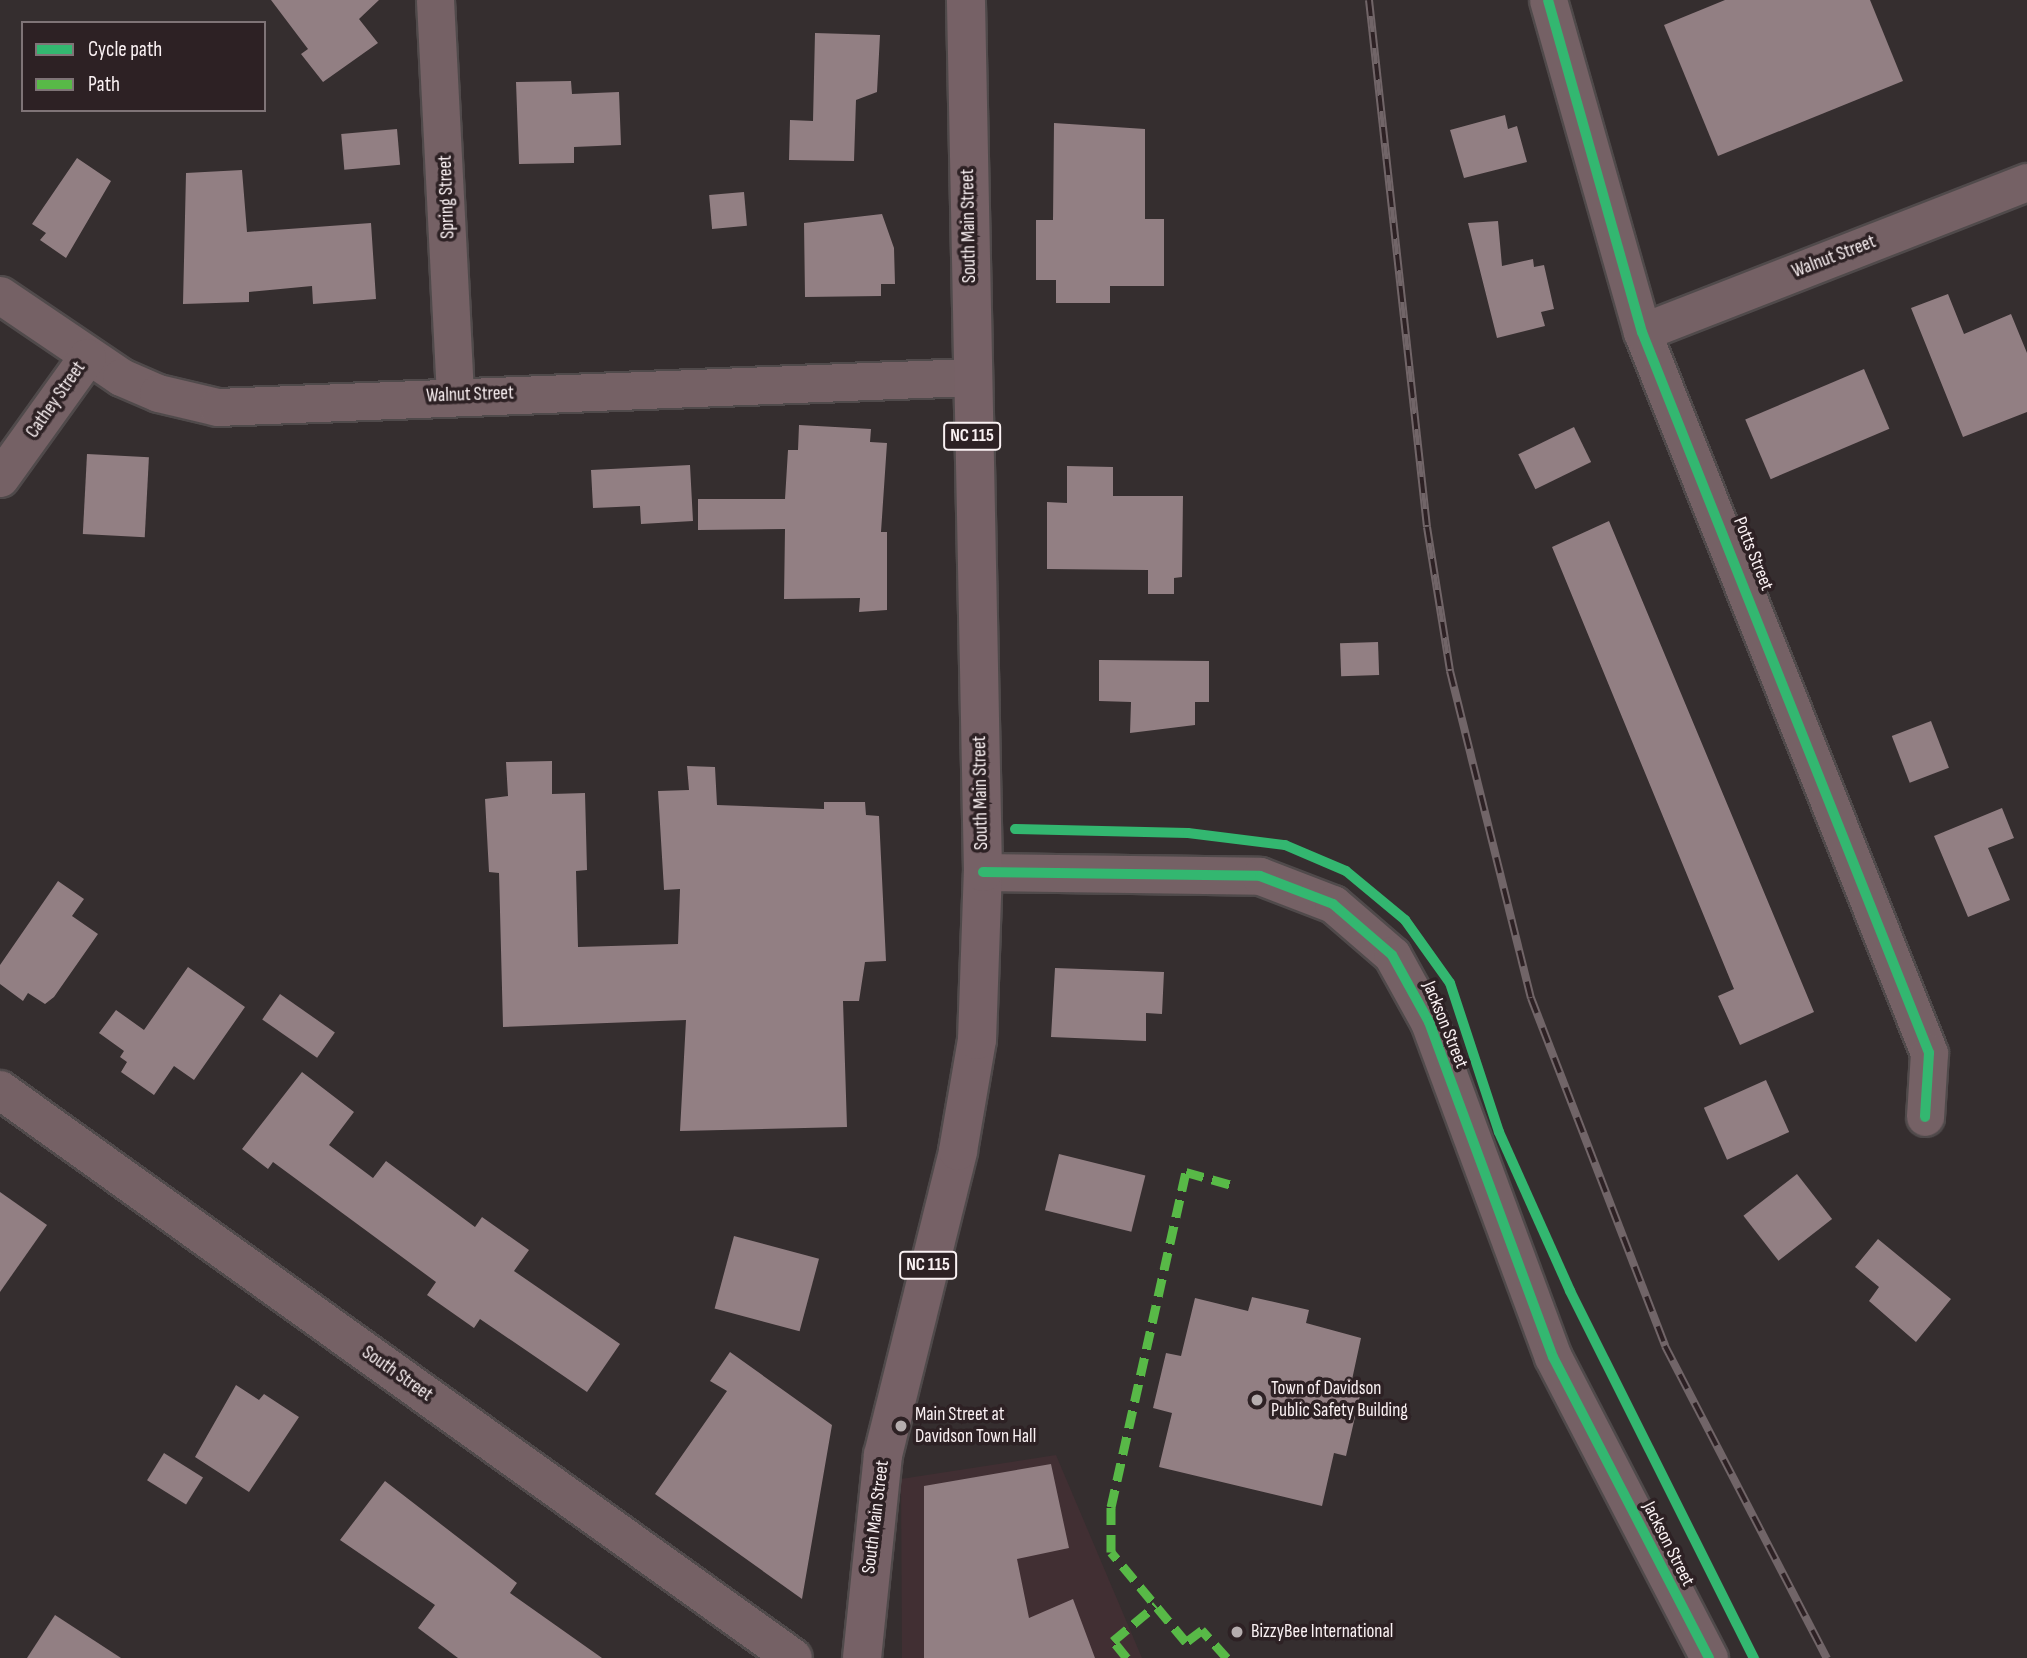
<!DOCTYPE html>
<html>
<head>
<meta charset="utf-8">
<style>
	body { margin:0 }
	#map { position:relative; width:2027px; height:1658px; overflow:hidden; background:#352e2f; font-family:"Sofia Sans Condensed",sans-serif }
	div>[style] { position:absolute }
	.built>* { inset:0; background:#412f33 }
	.building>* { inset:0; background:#927f83; transform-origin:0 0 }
	.roads { filter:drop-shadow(2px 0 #504a4b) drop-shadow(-2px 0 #504a4b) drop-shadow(0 2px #504a4b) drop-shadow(0 -2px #504a4b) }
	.minor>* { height:37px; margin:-18.5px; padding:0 18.5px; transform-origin:18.5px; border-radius:18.5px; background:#756165 }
	.tertiary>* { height:38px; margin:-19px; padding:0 19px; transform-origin:19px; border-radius:19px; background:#756165 }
	.primary>* { height:38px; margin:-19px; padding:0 19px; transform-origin:19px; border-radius:19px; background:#766166 }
	.rail>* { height:8px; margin-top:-4px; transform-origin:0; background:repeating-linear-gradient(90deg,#2d2124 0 16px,#716568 0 32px); box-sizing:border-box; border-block:2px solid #716568 }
	.quiet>* { height:9px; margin-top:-4.5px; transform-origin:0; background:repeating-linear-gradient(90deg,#58b947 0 18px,transparent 0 27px) }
	.cycleway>* { height:10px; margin:-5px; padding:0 5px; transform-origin:5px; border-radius:5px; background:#33b770 }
	.dots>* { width:19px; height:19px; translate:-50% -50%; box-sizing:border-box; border:4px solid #2d2124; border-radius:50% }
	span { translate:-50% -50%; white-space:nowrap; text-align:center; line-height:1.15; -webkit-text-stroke:7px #2d2124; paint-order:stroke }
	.shield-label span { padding:2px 5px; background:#2d2124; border:2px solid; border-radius:5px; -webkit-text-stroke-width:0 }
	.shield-label { font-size:18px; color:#faf1f3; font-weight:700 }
	.street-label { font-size:19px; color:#faf1f3 }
	.poi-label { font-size:19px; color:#faf1f3 }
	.left { translate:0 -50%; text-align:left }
	.legend { position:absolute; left:21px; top:21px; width:245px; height:91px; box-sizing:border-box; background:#2d2124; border:2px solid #7f7477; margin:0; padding:9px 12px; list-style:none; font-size:21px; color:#faf1f3 }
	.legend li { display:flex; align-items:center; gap:14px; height:35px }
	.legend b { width:35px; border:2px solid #7f7477 }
</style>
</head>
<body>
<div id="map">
	<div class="built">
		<div style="clip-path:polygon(1056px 1455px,1142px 1658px,902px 1658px,901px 1479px)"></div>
	</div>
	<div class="building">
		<div style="clip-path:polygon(271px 0,379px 0,359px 19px,378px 43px,323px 82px,301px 54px,308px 49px)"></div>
		<div style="clip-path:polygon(1725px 0,1870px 0,1903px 81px,1718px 156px,1664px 25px)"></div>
		<div style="clip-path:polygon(815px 33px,880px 35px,877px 92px,856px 100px,854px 161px,789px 160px,790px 120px,813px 121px)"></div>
		<div style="clip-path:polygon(571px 81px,572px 94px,619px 92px,621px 145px,574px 147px,574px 163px,519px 164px,516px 82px)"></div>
		<div style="clip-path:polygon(1505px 115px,1508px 129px,1517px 126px,1527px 162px,1464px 178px,1450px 130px)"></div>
		<div style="clip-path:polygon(1054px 123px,1145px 129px,1145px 219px,1164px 219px,1164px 286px,1110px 286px,1110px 303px,1056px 303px,1056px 280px,1036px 280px,1036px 220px,1053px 220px)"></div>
		<div style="left:397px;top:129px;width:36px;height:56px;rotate:85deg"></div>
		<div style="clip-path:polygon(77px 158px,111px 181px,66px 258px,40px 240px,46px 233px,32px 224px)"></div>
		<div style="clip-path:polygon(242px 170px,247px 232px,371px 223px,376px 299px,313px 304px,312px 286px,249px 292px,249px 302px,183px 304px,186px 173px)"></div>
		<div style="left:744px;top:192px;width:34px;height:35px;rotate:85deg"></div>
		<div style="clip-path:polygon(882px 214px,894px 248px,895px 284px,881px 284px,881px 296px,805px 297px,804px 223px)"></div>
		<div style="clip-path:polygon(1498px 221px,1502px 266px,1533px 259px,1534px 267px,1544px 265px,1554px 309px,1541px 312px,1545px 326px,1497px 338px,1468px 223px)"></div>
		<div style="clip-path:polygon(1948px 294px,1964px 334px,2011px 314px,2027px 353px,2027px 412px,1963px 437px,1911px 308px)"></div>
		<div style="left:1864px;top:369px;width:65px;height:129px;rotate:67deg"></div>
		<div style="clip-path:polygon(799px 425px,871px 429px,870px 442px,887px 443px,881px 532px,887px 532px,887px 610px,859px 612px,860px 598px,784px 599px,785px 529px,698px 530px,698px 499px,785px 499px,788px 450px,798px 450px)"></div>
		<div style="left:1574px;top:427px;width:39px;height:62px;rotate:64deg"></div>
		<div style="left:87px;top:454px;width:62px;height:80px;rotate:3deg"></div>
		<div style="clip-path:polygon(690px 465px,693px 521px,641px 524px,640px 506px,593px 508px,591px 470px)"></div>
		<div style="clip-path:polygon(1067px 466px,1113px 467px,1113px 496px,1183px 496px,1182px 577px,1174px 578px,1174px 594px,1148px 594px,1148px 570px,1047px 569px,1047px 502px,1067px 503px)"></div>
		<div style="clip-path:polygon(1609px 521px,1814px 1012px,1740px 1045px,1718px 996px,1734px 989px,1552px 547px)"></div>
		<div style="left:1378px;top:642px;width:33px;height:38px;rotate:88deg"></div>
		<div style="clip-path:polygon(1099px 660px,1209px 661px,1209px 702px,1195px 702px,1195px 725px,1130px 733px,1131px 702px,1099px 701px)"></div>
		<div style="left:1931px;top:721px;width:50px;height:42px;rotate:69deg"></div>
		<div style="clip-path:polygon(552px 761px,552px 794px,585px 793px,587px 870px,576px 871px,578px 947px,678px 944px,680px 889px,664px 890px,658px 791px,689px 790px,687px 766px,715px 767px,717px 805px,824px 809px,824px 802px,865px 802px,866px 815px,879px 816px,886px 961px,865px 962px,859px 1001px,843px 1001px,847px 1127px,680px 1131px,686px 1020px,503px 1027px,499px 873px,489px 872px,485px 799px,508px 796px,506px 762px)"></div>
		<div style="clip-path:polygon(2002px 808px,2014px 838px,1988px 848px,2010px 900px,1968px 917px,1934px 836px)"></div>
		<div style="clip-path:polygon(58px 881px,84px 899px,72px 916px,98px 934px,54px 997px,45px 1004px,28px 993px,23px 1001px,0 984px,0 965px)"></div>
		<div style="clip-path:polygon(188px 967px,245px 1007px,194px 1080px,174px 1066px,154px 1095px,121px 1072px,127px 1062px,120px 1057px,124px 1051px,99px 1033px,116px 1010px,144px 1030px)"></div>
		<div style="clip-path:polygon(1055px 968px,1164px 972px,1162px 1014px,1146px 1013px,1146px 1041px,1051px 1037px)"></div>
		<div style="left:280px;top:994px;width:67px;height:31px;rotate:35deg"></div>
		<div style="clip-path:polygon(302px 1072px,354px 1112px,329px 1145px,373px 1178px,386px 1161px,475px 1227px,482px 1217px,529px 1250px,514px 1271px,620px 1344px,587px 1392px,480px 1319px,474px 1328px,427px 1295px,436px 1282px,273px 1162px,268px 1169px,242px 1149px)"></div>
		<div style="left:1766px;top:1080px;width:57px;height:68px;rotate:66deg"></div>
		<div style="left:1059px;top:1154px;width:89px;height:58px;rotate:14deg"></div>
		<div style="left:1797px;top:1174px;width:57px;height:68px;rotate:52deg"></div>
		<div style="clip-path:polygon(0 1192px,47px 1225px,0 1292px)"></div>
		<div style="left:734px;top:1236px;width:88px;height:75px;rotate:15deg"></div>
		<div style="clip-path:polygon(1878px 1239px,1951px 1299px,1916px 1342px,1869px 1301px,1879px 1287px,1855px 1267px)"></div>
		<div style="clip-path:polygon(1252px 1297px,1309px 1310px,1306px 1323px,1361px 1338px,1350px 1389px,1361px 1391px,1346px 1456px,1334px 1453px,1322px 1506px,1159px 1467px,1172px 1413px,1153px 1408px,1166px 1353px,1181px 1356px,1195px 1298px,1248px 1311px)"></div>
		<div style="clip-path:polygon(730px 1352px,832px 1425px,802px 1599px,655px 1494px,727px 1391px,710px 1381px)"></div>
		<div style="clip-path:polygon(236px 1385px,259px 1400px,264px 1394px,299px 1417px,249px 1492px,195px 1457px)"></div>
		<div style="left:164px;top:1453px;width:46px;height:32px;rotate:32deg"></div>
		<div style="clip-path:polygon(1051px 1464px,1069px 1548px,1017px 1559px,1029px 1618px,1073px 1599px,1095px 1658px,924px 1658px,924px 1486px)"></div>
		<div style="clip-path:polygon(385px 1481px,517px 1583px,510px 1593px,602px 1658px,458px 1658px,418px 1628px,435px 1605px,340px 1540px)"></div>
		<div style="clip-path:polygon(55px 1615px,121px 1658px,27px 1658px)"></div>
	</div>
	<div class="roads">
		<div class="minor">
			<div style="left:435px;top:0;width:396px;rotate:87.1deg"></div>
			<div style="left:1548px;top:0;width:345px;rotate:74.2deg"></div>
			<div style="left:1642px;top:332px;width:776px;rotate:68.29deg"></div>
			<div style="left:1929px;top:1053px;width:64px;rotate:93.6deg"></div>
			<div style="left:0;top:295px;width:146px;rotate:34.1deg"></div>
			<div style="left:121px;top:377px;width:40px;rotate:23.4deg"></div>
			<div style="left:158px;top:393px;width:61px;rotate:13.3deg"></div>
			<div style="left:217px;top:407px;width:755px;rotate:-2.28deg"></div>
			<div style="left:1642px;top:332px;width:413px;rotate:-21.3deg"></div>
			<div style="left:0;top:478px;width:149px;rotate:-54.3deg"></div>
			<div style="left:983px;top:872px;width:277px;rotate:0.8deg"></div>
			<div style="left:1260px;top:876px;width:78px;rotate:21deg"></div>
			<div style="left:1333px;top:904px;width:78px;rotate:40.8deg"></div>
			<div style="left:1392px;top:955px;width:77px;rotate:61.1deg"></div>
			<div style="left:1429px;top:1022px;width:357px;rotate:69.7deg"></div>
			<div style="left:1553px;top:1357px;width:339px;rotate:62.6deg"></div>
		</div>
		<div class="tertiary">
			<div style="left:0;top:1090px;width:975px;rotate:35.61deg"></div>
		</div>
		<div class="primary">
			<div style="left:862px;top:1658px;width:204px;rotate:-84.1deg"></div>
			<div style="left:883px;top:1455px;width:313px;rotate:-76.1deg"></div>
			<div style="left:958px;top:1151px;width:113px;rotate:-80.3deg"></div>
			<div style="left:977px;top:1040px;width:168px;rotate:-88deg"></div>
			<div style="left:983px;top:872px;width:872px;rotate:-91.12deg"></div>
		</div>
	</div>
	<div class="rail">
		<div style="left:1369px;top:0;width:530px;rotate:83.72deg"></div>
		<div style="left:1427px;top:527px;width:146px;rotate:80.9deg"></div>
		<div style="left:1450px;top:671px;width:337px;rotate:76.1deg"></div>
		<div style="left:1531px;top:998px;width:373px;rotate:68.9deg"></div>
		<div style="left:1665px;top:1346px;width:352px;rotate:62.6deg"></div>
	</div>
	<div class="quiet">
		<div style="left:1127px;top:1658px;width:22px;rotate:-129deg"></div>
		<div style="left:1113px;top:1641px;width:56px;rotate:-39.9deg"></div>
		<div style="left:1227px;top:1658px;width:38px;rotate:-132deg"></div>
		<div style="left:1202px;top:1630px;width:20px;rotate:143deg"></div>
		<div style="left:1186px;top:1642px;width:117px;rotate:-129.8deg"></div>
		<div style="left:1111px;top:1552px;width:45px;rotate:-90deg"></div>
		<div style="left:1111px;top:1507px;width:343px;rotate:-77.4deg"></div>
		<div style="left:1186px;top:1172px;width:48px;rotate:15.8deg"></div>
	</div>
	<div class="cycleway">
		<div style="left:1548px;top:0;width:345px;rotate:74.2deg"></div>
		<div style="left:1642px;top:332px;width:776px;rotate:68.29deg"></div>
		<div style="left:1929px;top:1053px;width:64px;rotate:93.6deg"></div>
		<div style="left:1015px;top:829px;width:173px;rotate:1.3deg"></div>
		<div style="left:1188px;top:833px;width:98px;rotate:7.1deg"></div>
		<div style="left:1285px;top:845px;width:66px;rotate:23.1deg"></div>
		<div style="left:1346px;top:871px;width:77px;rotate:39.7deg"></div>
		<div style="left:1405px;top:920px;width:77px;rotate:54.5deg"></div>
		<div style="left:1450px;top:983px;width:157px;rotate:71.8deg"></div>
		<div style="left:1499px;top:1132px;width:174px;rotate:65.9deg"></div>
		<div style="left:1570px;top:1291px;width:411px;rotate:63.4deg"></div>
		<div style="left:983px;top:872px;width:277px;rotate:0.8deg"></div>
		<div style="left:1260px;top:876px;width:78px;rotate:21deg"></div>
		<div style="left:1333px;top:904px;width:78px;rotate:40.8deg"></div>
		<div style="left:1392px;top:955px;width:77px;rotate:61.1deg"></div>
		<div style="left:1429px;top:1022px;width:357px;rotate:69.7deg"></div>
		<div style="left:1553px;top:1357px;width:339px;rotate:62.6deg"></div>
	</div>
	<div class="dots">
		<div style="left:1257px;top:1400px;background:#b5adae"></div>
		<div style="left:901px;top:1426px;background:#b5adae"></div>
		<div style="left:1237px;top:1632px;background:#b5adae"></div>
	</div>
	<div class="shield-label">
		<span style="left:972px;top:436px">NC 115</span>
		<span style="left:928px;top:1265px">NC 115</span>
	</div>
	<div class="street-label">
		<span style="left:447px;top:197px;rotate:-92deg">Spring Street</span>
		<span style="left:969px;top:226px;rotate:-91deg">South Main Street</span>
		<span style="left:1834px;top:257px;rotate:-21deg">Walnut Street</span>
		<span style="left:470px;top:395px;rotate:-2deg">Walnut Street</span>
		<span style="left:56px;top:400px;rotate:-55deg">Cathey Street</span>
		<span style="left:1753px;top:554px;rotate:68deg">Potts Street</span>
		<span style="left:981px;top:793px;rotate:-91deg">South Main Street</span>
		<span style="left:1445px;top:1025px;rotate:68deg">Jackson Street</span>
		<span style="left:397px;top:1374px;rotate:35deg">South Street</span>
		<span style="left:876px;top:1517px;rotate:-83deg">South Main Street</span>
		<span style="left:1668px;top:1544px;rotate:63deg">Jackson Street</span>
	</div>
	<div class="poi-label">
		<span class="left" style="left:1271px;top:1400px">Town of Davidson<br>Public Safety Building</span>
		<span class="left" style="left:915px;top:1426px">Main Street at<br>Davidson Town Hall</span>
		<span class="left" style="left:1251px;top:1632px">BizzyBee International</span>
	</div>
	<ul class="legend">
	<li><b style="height:9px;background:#33b770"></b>Cycle path</li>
	<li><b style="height:9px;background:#58b947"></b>Path</li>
	</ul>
</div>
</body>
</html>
